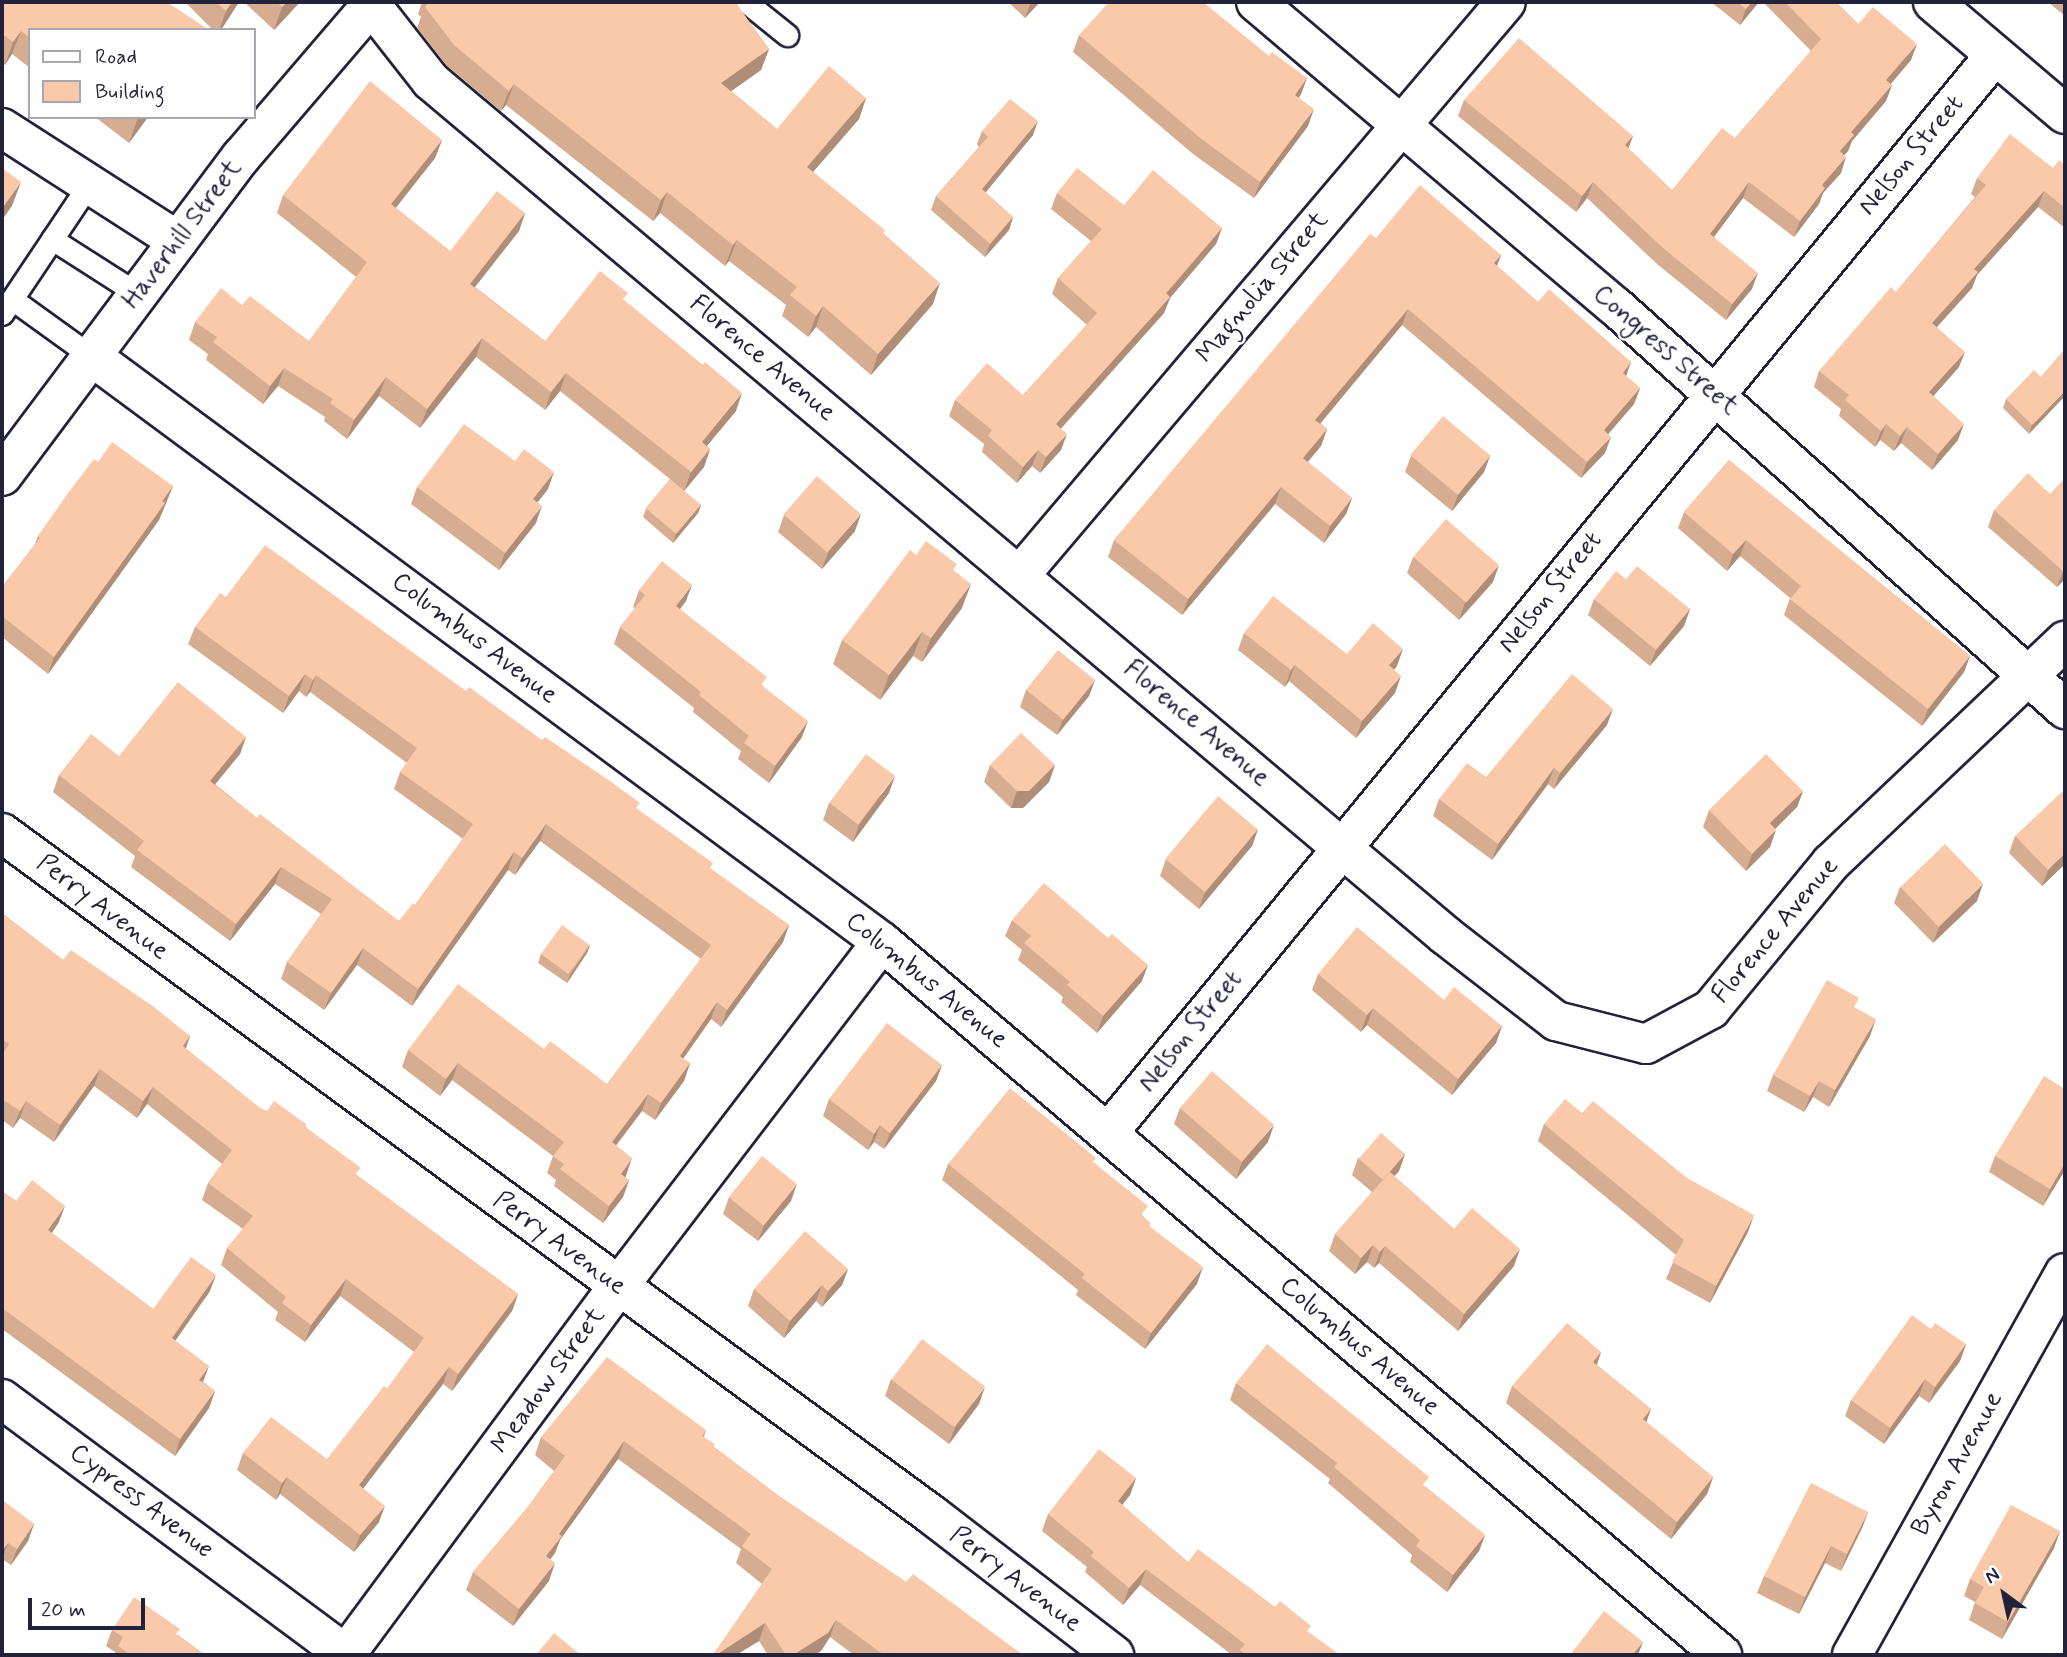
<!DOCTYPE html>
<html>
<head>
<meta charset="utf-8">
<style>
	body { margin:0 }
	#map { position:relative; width:2067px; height:1657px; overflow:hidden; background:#fff; font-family:Mynerve,sans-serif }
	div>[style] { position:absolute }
	.roads { filter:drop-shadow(2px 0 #22223b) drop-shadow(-2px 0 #22223b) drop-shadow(0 2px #22223b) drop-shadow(0 -2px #22223b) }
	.lane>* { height:21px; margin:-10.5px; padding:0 10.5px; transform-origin:10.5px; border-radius:10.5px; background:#fff }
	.street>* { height:38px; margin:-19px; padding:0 19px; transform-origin:19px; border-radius:19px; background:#fff }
	.secondary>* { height:38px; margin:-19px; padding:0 19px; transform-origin:19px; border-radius:19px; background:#fff }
	.wall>* { inset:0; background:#d7ad92 }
	.shaded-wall>* { inset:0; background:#af8d77 }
	.building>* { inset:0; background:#fac9aa; transform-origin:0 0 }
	span { translate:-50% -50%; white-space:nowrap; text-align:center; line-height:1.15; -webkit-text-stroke:5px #fff; paint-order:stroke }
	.street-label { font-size:26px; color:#22223b }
	.frame { position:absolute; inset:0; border:4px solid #22223b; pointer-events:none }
	.legend { position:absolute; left:28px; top:28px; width:228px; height:91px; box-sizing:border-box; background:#fff; border:2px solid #a7a7b1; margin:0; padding:9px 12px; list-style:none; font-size:21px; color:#22223b }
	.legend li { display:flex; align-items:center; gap:14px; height:35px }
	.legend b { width:35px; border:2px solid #a7a7b1 }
	.north { position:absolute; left:1969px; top:1559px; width:70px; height:70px; -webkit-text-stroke:5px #fff; paint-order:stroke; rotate:327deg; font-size:19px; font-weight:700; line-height:28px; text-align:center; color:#22223b }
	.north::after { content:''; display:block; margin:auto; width:24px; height:32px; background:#22223b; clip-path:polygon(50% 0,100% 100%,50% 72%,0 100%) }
	.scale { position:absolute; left:28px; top:1598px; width:117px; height:32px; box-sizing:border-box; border:4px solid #22223b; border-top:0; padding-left:9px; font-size:21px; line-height:24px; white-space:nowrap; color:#22223b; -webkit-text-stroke:5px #fff; paint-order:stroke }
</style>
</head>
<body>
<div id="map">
	<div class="roads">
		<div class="lane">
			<div style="left:746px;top:2px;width:53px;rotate:38.8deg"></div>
			<div style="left:52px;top:239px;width:102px;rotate:32.6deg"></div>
			<div style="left:12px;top:299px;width:97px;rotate:35.8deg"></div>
			<div style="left:2px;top:314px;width:156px;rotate:-56.2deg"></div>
		</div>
		<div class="street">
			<div style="left:369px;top:2px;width:100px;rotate:51.9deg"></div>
			<div style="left:431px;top:81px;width:1326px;rotate:40.1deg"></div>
			<div style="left:1445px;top:935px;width:140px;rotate:37.8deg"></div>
			<div style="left:1556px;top:1021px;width:93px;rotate:14.3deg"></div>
			<div style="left:1646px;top:1044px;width:74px;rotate:-28.3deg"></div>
			<div style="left:1711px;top:1009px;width:189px;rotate:-50.6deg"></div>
			<div style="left:1831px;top:863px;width:323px;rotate:-43.5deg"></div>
			<div style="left:1256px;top:2px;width:472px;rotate:40.3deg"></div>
			<div style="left:1616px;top:307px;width:603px;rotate:41.84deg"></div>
			<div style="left:1933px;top:2px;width:173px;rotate:40.3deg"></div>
			<div style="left:2px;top:128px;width:209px;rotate:32.7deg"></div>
			<div style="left:91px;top:356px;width:984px;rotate:36.53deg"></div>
			<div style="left:882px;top:942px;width:1102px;rotate:40.32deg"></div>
			<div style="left:1020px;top:575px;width:751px;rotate:-49.7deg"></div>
			<div style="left:2px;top:833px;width:1153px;rotate:36.25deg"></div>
			<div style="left:932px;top:1515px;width:230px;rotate:37.6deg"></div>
			<div style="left:1108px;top:1133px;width:1396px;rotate:-50.55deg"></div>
			<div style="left:2px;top:1399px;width:430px;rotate:36.6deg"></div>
			<div style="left:346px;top:1654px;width:457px;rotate:-53.5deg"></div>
			<div style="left:618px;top:1287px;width:434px;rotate:-52.6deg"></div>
			<div style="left:1852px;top:1655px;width:437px;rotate:-60.9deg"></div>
		</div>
		<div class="secondary">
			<div style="left:2px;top:476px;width:399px;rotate:-53.2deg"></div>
			<div style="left:241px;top:157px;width:204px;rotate:-49.4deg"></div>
		</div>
	</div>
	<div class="wall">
		<div style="clip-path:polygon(2px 2px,30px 30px,30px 68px,12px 54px,5px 65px,2px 63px)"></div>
		<div style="clip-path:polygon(185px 2px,239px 2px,221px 30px,213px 30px)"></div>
		<div style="clip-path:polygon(244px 2px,300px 2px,274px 30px)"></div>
		<div style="clip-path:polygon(422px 2px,735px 2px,769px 49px,761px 70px,731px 91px,777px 129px,866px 98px,859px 119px,813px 172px,884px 234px,933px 304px,871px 375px,816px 327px,808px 337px,782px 316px,786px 305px,729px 261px,725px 266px,660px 213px,653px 221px,506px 105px,501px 111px,447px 66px,417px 28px,421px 17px,418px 14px)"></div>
		<div style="clip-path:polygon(1008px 2px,1040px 2px,1025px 18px)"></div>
		<div style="clip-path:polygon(1711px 2px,1759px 2px,1740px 25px)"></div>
		<div style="clip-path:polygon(1763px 2px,1836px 2px,1858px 24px,1911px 60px,1891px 84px,1892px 85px,1886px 101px,1852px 141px,1848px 151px,1844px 155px,1841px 173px,1823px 193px,1819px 204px,1794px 237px,1743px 198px,1714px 237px,1752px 289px,1726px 320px,1657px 264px,1587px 198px,1576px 212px,1458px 116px,1464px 100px,1633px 136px,1628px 148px,1672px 190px,1735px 138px,1811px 51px)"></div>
		<div style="clip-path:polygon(2048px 2px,2065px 2px,2065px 16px)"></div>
		<div style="clip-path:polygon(1079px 35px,1269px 56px,1307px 78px,1301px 94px,1299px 98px,1308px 126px,1254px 198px,1193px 154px,1073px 52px)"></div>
		<div style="clip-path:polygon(95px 117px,148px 117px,129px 143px)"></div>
		<div style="clip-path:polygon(982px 131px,1033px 135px,985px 192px,1013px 217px,1009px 230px,985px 257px,931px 210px,936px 196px,979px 147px,977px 144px)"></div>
		<div style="clip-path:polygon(442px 140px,435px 158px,396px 208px,450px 251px,525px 213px,519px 231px,475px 287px,545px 341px,625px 301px,736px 411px,707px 446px,710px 449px,704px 467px,684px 491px,701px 505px,698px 513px,673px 543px,643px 517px,646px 509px,670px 479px,560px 391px,545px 410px,476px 357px,420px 428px,379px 396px,347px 439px,324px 421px,325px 417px,278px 386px,263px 404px,206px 360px,208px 354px,189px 340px,195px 322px,242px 305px,309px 341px,356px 277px,277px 213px,283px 195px)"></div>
		<div style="clip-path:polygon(2065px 165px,2065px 228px,2038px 207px,1977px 275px,1972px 288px,1937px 327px,1959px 367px,1933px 396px,1958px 440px,1932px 470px,1901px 443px,1894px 451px,1880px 440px,1875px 447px,1839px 416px,1841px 409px,1814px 387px,1819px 371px,1896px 292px,1975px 197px,1971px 194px,1977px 178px,2053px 168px)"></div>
		<div style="clip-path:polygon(1057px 193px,1124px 205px,1222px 228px,1216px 244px,1170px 298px,1164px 313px,1061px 429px,1061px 450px,1040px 473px,1032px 466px,1017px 483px,982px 452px,984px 444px,949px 416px,955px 400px,1023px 395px,1087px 325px,1052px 294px,1058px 278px,1091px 241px,1051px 209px)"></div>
		<div style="clip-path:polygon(1376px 238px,1501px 255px,1497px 266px,1538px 302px,1631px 362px,1626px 376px,1640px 388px,1634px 404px,1608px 434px,1605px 453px,1581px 478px,1402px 325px,1320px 423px,1327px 429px,1321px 446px,1308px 462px,1352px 498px,1346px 514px,1324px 543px,1275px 504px,1182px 615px,1108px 557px,1114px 540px)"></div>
		<div style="clip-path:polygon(2065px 349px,2029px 434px,2003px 408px,2006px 399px,2041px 377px)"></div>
		<div style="clip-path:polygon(1411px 456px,1490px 456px,1484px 472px,1452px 511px,1405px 472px)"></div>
		<div style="clip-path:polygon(1729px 460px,1970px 656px,1964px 672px,1922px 726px,1784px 615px,1790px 598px,1740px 556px,1727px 571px,1678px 528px,1684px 512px)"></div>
		<div style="clip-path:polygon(515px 461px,548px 489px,537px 503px,536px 523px,499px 570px,411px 504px,417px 487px)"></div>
		<div style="clip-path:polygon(98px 462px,173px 486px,159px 520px,48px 674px,2px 637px,2px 587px,35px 544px,38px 536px)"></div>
		<div style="clip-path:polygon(2050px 494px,2065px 579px,2057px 587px,1988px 527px,1994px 510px)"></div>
		<div style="clip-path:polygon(784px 515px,855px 531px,822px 569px,778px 532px)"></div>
		<div style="clip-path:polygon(916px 555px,954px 571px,962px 608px,922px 662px,913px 656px,880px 700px,833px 664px,842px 640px)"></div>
		<div style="clip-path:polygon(1413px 557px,1493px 582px,1459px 620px,1407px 573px)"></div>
		<div style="clip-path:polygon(1626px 579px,1690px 609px,1684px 626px,1650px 666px,1588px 615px,1594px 599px)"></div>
		<div style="clip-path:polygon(639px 590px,686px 601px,680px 609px,764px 687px,802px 737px,769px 783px,738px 759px,741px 751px,693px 712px,694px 708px,614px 644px,620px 627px,635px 608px,633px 607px)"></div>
		<div style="clip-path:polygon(226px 597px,466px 691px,638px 810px,711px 869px,789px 925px,783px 942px,721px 1027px,711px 1019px,683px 1059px,690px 1063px,684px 1081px,655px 1120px,642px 1111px,616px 1146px,626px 1176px,625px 1177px,629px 1180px,623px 1197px,603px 1223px,554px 1186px,556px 1180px,547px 1173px,553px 1156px,452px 1080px,440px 1096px,402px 1067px,408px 1050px,544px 1049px,607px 1084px,701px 959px,540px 841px,515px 875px,508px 870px,412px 1006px,357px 965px,324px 1010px,281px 979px,287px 962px,321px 914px,275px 884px,230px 941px,131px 867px,135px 856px,53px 792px,59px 775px,119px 756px,246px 737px,240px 754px,215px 784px,257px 818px,399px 921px,415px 905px,463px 839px,394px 789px,400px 772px,407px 763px,310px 692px,306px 697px,299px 691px,283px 713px,188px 644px,195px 627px)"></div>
		<div style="clip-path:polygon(1244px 633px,1347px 654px,1397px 666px,1393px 670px,1395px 693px,1356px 738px,1289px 681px,1285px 687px,1238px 650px)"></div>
		<div style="clip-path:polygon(1095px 680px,1089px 696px,1057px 735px,1020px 707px,1026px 690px)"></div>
		<div style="clip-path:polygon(1607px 725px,1554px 789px,1548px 784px,1492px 860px,1433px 816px,1439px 799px)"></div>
		<div style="clip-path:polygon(990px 765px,1055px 765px,1049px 782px,1023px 808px,1011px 808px,984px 782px)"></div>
		<div style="clip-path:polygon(1803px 791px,1797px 807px,1775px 829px,1770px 847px,1746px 871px,1703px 827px,1709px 810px)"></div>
		<div style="clip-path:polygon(889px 793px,853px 842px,823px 820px,829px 803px)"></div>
		<div style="clip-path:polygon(1258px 829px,1252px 846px,1199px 909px,1160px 876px,1166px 859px)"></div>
		<div style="clip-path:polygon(2015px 836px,2065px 864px,2042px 886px,2009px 853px)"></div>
		<div style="clip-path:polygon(1900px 887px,1977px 901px,1933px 943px,1894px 903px)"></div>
		<div style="clip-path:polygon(2px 913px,63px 960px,190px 1036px,186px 1049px,261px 1109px,306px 1124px,305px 1126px,358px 1176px,518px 1294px,512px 1311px,452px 1391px,443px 1384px,363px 1488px,379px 1522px,354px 1552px,280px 1494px,276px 1500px,237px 1470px,243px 1453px,327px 1459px,387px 1389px,414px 1352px,340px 1296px,305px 1342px,275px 1320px,278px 1312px,221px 1265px,227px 1248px,243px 1229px,202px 1200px,208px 1183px,222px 1164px,147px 1104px,137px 1118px,94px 1086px,54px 1142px,20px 1118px,13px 1128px,2px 1120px)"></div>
		<div style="clip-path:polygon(1012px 920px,1142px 981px,1097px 1033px,1061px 1002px,1063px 997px,1018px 960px,1022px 950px,1005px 936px)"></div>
		<div style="clip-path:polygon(590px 945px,587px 953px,567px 983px,538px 963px,541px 954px)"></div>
		<div style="clip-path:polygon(1318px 974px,1444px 1000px,1502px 1026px,1496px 1043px,1452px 1095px,1367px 1025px,1361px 1032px,1312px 990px)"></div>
		<div style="clip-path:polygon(1855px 1008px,1870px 1036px,1829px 1107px,1813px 1097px,1804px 1112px,1767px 1091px,1773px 1075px)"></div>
		<div style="clip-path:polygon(942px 1065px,936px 1081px,884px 1149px,874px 1142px,868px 1150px,823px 1116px,829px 1099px)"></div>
		<div style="clip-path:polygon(2065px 1089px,2065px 1170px,2043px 1206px,1989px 1172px,1995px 1156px)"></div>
		<div style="clip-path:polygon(1180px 1108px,1268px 1142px,1236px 1179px,1174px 1124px)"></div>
		<div style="clip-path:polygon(1582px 1113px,1748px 1232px,1710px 1303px,1666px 1279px,1676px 1255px,1538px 1141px,1544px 1124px)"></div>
		<div style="clip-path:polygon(1405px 1154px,1399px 1171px,1394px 1176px,1454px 1229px,1514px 1266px,1458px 1331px,1379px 1263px,1374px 1268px,1367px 1262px,1355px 1274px,1329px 1251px,1335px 1234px,1372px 1192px,1352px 1175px,1358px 1158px)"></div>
		<div style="clip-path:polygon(1095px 1163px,1144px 1217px,1150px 1227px,1197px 1284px,1145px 1349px,1076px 1295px,1078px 1290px,942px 1180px,948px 1164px)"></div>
		<div style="clip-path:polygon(2px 1191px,16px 1201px,59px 1222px,52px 1233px,153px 1309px,210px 1291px,175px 1341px,203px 1382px,215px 1391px,209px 1408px,175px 1456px,2px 1329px)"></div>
		<div style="clip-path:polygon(729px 1197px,791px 1201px,758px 1241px,723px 1214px)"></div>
		<div style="clip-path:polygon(848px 1269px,842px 1285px,822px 1307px,816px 1301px,784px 1338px,748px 1306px,754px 1289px)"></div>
		<div style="clip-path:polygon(1966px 1344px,1960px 1361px,1929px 1403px,1919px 1396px,1884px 1444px,1845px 1416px,1851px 1400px)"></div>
		<div style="clip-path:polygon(1601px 1352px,1597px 1365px,1651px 1409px,1646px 1422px,1713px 1477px,1707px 1494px,1671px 1539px,1506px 1403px,1512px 1386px)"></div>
		<div style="clip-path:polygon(891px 1379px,979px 1404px,949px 1444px,885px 1396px)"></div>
		<div style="clip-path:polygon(1236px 1383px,1426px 1487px,1485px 1535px,1479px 1551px,1447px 1592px,1410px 1562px,1412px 1555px,1328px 1483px,1330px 1479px,1230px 1400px)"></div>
		<div style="clip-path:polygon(706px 1430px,704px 1437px,714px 1447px,779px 1496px,906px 1582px,1023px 1655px,854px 1655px,830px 1637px,821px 1651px,814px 1655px,768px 1655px,759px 1641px,736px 1655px,713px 1655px,762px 1584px,736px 1563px,741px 1549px,618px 1459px,560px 1540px,555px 1553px,550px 1560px,549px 1581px,513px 1626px,466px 1590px,473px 1572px,527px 1508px,554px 1471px,535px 1455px,541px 1437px)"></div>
		<div style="clip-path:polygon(1136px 1478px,1130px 1495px,1122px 1505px,1188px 1562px,1309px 1633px,1340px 1655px,1232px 1655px,1140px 1585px,1123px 1605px,1085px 1572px,1087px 1567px,1042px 1531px,1048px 1514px)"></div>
		<div style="clip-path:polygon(2px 1500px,34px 1524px,28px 1541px,11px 1565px,2px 1559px)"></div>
		<div style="clip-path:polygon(1868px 1512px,1862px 1528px,1841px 1571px,1825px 1563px,1799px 1614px,1757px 1593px,1764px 1576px)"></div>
		<div style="clip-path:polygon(2060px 1531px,2054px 1548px,2002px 1639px,1969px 1620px,1975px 1602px,1964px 1596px,1970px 1579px)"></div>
		<div style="clip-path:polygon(112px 1630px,178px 1635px,205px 1655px,114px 1655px,115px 1652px,106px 1646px)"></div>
	</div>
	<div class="shaded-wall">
		<div style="clip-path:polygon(232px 2px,239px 2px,221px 30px,219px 30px,226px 11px)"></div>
		<div style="clip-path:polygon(287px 2px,300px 2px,274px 30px,282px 7px)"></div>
		<div style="clip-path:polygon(1031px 2px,1040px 2px,1025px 18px)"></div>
		<div style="clip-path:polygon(1752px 2px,1759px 2px,1740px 25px,1746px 9px)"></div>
		<div style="clip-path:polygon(21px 31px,12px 54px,5px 65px,13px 42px)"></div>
		<div style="clip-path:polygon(1917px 44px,1911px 60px,1880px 96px,1886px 80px)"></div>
		<div style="clip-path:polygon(769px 49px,761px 70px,713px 104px,721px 83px)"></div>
		<div style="clip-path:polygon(1307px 78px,1301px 94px,1289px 111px,1295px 95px)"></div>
		<div style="clip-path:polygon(514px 84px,506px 105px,501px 111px,509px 91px)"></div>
		<div style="clip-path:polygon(1892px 85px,1886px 101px,1852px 141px,1848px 151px,1834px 167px,1840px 151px,1851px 132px)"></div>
		<div style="clip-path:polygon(866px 98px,859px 119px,799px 188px,807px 167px)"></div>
		<div style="clip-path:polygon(1314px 109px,1308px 126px,1254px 198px,1260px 182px)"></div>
		<div style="clip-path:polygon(139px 117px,148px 117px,129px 143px,137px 120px)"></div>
		<div style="clip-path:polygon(1038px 121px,1033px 135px,977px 203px,982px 189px)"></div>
		<div style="clip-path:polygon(1633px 136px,1627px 152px,1625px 145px)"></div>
		<div style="clip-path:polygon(442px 140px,435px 158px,384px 222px,391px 204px)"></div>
		<div style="clip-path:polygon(1846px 157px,1841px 173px,1823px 193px,1819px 204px,1794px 237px,1800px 221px,1822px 185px)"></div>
		<div style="clip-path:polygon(21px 182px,12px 206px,2px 220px,2px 208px)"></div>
		<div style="clip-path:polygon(1593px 182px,1587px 198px,1576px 212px,1582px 196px)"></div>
		<div style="clip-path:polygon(1749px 182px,1743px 198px,1704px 250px,1710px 234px)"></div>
		<div style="clip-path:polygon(2044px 191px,2038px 207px,1977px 275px,1972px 288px,1926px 339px,1932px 323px,1974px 269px)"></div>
		<div style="clip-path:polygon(667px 192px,660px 213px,653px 221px,661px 200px)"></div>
		<div style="clip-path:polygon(525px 213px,519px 231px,463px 302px,470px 284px)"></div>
		<div style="clip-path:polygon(1013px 217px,1009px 230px,985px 257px,990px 244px)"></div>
		<div style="clip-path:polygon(1222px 228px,1216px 244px,1170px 298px,1164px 313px,1050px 440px,1056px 424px)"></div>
		<div style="clip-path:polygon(737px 240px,729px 261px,725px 266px,733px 245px)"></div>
		<div style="clip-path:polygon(1501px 255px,1495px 271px,1494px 263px)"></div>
		<div style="clip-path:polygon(1758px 273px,1752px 289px,1726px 320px,1732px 304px)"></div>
		<div style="clip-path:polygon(940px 283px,933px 304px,871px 375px,878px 354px)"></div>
		<div style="clip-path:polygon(823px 306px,816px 327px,808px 337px,816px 316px)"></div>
		<div style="clip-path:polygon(1408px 309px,1402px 325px,1310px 436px,1315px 420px)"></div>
		<div style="clip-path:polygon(482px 338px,476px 357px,420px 428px,427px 409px)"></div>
		<div style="clip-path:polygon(1965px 352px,1959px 367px,1923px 408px,1929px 392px)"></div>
		<div style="clip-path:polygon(1631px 362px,1625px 379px,1623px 373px)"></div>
		<div style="clip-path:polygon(284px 368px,278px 386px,263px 404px,270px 386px)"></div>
		<div style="clip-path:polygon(566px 373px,560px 391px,545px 410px,551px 392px)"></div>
		<div style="clip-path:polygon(386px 377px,379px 396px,347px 439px,354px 420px)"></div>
		<div style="clip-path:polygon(1640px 388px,1634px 404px,1598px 446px,1604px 430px)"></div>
		<div style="clip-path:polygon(2065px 391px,2065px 396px,2029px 434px,2032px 425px)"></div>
		<div style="clip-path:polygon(742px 393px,736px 411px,695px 460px,702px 442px)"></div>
		<div style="clip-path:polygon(1886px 424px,1880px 440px,1875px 447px,1881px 431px)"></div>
		<div style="clip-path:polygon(1964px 424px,1958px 440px,1932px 470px,1938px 454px)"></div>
		<div style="clip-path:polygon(1907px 427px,1901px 443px,1894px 451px,1900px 436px)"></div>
		<div style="clip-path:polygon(1327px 429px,1321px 446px,1297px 474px,1303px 458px)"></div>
		<div style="clip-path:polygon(1067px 434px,1061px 450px,1040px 473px,1046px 457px)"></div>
		<div style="clip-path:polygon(1611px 437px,1605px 453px,1581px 478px,1587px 462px)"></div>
		<div style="clip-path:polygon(710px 449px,704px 467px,684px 491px,691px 472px)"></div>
		<div style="clip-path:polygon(1038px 450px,1032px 466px,1017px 483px,1023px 467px)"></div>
		<div style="clip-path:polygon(1490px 456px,1484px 472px,1452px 511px,1458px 495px)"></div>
		<div style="clip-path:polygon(554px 472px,548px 489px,527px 516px,533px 499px)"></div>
		<div style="clip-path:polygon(173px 486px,159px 520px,48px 674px,54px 657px)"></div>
		<div style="clip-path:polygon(1281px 487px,1275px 504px,1182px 615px,1188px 599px)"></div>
		<div style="clip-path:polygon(1352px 498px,1346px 514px,1324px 543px,1330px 526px)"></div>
		<div style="clip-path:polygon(701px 505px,698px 513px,673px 543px,676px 534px)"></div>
		<div style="clip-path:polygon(542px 506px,536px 523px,499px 570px,505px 553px)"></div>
		<div style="clip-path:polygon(861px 514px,855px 531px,822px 569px,828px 552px)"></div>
		<div style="clip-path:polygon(1746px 540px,1740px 556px,1727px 571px,1733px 554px)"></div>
		<div style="clip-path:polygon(1499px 565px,1493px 582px,1459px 620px,1465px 603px)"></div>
		<div style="clip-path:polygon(2065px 569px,2065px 579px,2057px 587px,2063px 571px)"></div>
		<div style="clip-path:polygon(971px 584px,962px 608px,922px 662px,931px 638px)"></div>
		<div style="clip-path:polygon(692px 585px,686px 601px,670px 622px,676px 606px)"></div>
		<div style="clip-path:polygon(1690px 609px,1684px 626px,1650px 666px,1656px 650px)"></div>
		<div style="clip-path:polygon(922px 632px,913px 656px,880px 700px,889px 675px)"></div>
		<div style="clip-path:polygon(1403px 649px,1397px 666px,1383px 682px,1389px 665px)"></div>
		<div style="clip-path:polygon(1970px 656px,1964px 672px,1922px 726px,1928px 709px)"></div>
		<div style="clip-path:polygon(1295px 665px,1289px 681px,1285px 687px,1291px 670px)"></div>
		<div style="clip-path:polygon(305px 674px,299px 691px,283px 713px,289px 696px)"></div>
		<div style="clip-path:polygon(316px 675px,310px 692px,306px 697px,313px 680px)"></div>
		<div style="clip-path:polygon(1401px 676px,1395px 693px,1356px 738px,1362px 721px)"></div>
		<div style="clip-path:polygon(1095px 680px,1089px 696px,1057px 735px,1063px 719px)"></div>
		<div style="clip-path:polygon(1613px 709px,1607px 725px,1554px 789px,1560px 773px)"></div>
		<div style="clip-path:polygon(808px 721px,802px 737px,769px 783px,775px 766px)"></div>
		<div style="clip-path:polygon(246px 737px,240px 754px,204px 798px,210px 781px)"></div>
		<div style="clip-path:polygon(1055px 765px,1049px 782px,1023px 808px,1011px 808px,1017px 791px)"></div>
		<div style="clip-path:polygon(1554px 768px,1548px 784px,1492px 860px,1498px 844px)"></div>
		<div style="clip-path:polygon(895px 776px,889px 793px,853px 842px,859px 825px)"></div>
		<div style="clip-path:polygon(1803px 791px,1797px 807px,1764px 840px,1770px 823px)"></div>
		<div style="clip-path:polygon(546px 824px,540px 841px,515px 875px,522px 858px)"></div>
		<div style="clip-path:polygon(1258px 829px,1252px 846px,1199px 909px,1205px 892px)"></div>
		<div style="clip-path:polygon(1776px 830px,1770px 847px,1746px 871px,1752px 854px)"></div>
		<div style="clip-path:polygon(514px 852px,508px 870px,412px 1006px,418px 989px)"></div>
		<div style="clip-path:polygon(2065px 853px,2065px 864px,2042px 886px,2048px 870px)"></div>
		<div style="clip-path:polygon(281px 867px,275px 884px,230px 941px,236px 924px)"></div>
		<div style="clip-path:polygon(1983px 884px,1977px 901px,1933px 943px,1939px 927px)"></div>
		<div style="clip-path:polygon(789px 925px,783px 942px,721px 1027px,727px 1010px)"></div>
		<div style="clip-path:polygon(590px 945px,587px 953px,567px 983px,570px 975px)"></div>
		<div style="clip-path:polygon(363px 948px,357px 965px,324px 1010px,331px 993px)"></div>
		<div style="clip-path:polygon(1148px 965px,1142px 981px,1097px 1033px,1103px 1016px)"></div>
		<div style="clip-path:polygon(717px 1002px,711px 1019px,673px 1073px,680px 1056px)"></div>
		<div style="clip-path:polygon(1373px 1008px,1367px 1025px,1361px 1032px,1367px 1015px)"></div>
		<div style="clip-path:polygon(1876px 1019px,1870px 1036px,1829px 1107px,1835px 1090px)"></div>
		<div style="clip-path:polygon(1502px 1026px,1496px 1043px,1452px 1095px,1458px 1079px)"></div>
		<div style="clip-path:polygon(190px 1036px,184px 1052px,183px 1046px)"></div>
		<div style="clip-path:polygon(458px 1063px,452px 1080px,440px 1096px,446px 1079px)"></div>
		<div style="clip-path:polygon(690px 1063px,684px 1081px,655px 1120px,661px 1103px)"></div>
		<div style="clip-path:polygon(942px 1065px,936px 1081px,884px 1149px,890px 1133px)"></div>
		<div style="clip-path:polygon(100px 1069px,94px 1086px,54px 1142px,60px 1125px)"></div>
		<div style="clip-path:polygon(1819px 1081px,1813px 1097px,1804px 1112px,1810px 1096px)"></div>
		<div style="clip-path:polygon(153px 1087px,147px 1104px,137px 1118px,143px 1101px)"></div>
		<div style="clip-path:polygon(648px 1094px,642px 1111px,605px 1159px,612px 1142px)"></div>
		<div style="clip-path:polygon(26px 1101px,20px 1118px,13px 1128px,20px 1111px)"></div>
		<div style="clip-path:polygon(880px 1125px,874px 1142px,868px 1150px,874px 1134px)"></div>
		<div style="clip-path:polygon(1274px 1125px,1268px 1142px,1236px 1179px,1242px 1162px)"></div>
		<div style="clip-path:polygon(1405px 1154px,1399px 1171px,1377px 1196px,1383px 1180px)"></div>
		<div style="clip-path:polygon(632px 1158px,626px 1176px,614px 1191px,621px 1174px)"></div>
		<div style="clip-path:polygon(2065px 1163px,2065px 1170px,2043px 1206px,2050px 1189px)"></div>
		<div style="clip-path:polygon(629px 1180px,623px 1197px,603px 1223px,609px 1206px)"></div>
		<div style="clip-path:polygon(797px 1184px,791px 1201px,758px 1241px,764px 1225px)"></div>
		<div style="clip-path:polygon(65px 1206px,59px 1222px,42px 1247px,48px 1230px)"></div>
		<div style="clip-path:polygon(1754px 1215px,1748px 1232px,1710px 1303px,1716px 1286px)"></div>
		<div style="clip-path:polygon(1373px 1245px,1367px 1262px,1355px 1274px,1361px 1258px)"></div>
		<div style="clip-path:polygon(1385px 1246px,1379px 1263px,1374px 1268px,1380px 1252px)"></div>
		<div style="clip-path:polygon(1520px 1249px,1514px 1266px,1458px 1331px,1464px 1314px)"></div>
		<div style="clip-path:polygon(1203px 1267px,1197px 1284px,1145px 1349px,1151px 1333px)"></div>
		<div style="clip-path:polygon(848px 1269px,842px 1285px,822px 1307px,828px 1291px)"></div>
		<div style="clip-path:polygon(216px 1275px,210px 1291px,166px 1354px,172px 1338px)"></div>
		<div style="clip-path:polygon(346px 1279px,340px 1296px,305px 1342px,311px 1325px)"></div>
		<div style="clip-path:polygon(822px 1285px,816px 1301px,784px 1338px,790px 1321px)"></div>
		<div style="clip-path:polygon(518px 1294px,512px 1311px,452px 1391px,458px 1374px)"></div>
		<div style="clip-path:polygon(1966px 1344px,1960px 1361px,1929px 1403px,1935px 1387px)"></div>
		<div style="clip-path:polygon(1601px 1352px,1595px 1369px,1593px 1362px)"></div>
		<div style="clip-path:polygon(209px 1366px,203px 1382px,199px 1380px)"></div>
		<div style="clip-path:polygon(449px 1367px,443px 1384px,353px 1502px,359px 1485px)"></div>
		<div style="clip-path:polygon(1925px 1379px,1919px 1396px,1884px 1444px,1890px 1428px)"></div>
		<div style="clip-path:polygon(985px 1387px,979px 1404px,949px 1444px,955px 1427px)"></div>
		<div style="clip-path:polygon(215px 1391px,209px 1408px,175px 1456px,180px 1439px)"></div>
		<div style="clip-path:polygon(1651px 1409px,1645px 1426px,1643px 1419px)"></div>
		<div style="clip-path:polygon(624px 1441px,618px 1459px,560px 1540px,555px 1553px,539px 1574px,546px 1556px,559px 1534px)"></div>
		<div style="clip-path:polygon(287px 1477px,280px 1494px,276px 1500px,282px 1483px)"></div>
		<div style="clip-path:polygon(1713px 1477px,1707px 1494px,1671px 1539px,1677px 1522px)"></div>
		<div style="clip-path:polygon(1136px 1478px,1130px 1495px,1112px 1518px,1118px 1501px)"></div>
		<div style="clip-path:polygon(385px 1506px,379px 1522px,354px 1552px,360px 1535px)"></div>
		<div style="clip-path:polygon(1868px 1512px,1862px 1528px,1841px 1571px,1847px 1554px)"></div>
		<div style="clip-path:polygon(34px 1524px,28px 1541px,11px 1565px,17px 1549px)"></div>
		<div style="clip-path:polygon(2060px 1531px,2054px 1548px,2002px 1639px,2008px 1622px)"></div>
		<div style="clip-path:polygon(1485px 1535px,1479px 1551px,1447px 1592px,1453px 1575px)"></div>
		<div style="clip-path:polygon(8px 1543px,2px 1560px,2px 1551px)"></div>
		<div style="clip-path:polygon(1831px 1546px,1825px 1563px,1799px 1614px,1805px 1597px)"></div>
		<div style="clip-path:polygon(555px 1563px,549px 1581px,513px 1626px,519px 1609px)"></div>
		<div style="clip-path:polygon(1146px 1569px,1140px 1585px,1123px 1605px,1129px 1588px)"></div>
		<div style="clip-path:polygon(836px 1620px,830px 1637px,821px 1651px,814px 1655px,793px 1655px)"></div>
		<div style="clip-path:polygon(765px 1623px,759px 1641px,736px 1655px,716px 1655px)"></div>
		<div style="clip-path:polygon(1643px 1642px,1638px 1655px,1632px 1655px)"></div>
	</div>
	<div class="building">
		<div style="clip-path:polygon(2px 2px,167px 2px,206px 28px,205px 30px,30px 30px,30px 38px,21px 31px,13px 42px,2px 34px)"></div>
		<div style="clip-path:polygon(216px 2px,232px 2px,226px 11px)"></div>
		<div style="clip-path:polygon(277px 2px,287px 2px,282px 7px)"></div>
		<div style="clip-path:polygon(429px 2px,735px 2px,769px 49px,721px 83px,777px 129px,829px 66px,866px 98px,807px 167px,885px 230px,883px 233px,940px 283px,878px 354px,823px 306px,816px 316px,790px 295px,797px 287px,737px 240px,733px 245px,667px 192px,661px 200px,514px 84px,509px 91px,454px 45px,425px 7px)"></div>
		<div style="clip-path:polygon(1109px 2px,1203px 2px,1269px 56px,1272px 52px,1307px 78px,1295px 95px,1314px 109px,1260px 182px,1199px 137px,1079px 35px)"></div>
		<div style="clip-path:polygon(1737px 2px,1752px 2px,1746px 9px)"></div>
		<div style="clip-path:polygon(1785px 2px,1836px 2px,1858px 24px,1873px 7px,1917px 44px,1886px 80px,1892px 85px,1851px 132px,1854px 135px,1840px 151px,1846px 157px,1822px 185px,1825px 188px,1800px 221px,1749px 182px,1710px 234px,1758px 273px,1732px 304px,1663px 248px,1593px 182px,1582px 196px,1464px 100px,1519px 38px,1633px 136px,1625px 145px,1672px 190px,1722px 128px,1735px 138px,1821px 39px)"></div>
		<div style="clip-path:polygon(370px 81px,442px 140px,391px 204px,450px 251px,497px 191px,525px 213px,470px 284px,545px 341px,600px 271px,628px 293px,623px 299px,703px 365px,705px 362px,742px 393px,702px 442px,710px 449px,691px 472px,566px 373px,551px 392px,482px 338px,427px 409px,386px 377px,354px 420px,330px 403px,333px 399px,284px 368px,270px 386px,213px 342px,217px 337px,195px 322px,221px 288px,242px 305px,250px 296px,309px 341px,367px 262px,283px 195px)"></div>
		<div style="clip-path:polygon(1010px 99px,1038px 121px,982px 189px,1013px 217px,990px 244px,936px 196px,988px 137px,982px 131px)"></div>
		<div style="clip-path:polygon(2010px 134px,2053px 168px,2059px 160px,2065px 165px,2065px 208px,2044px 191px,1974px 269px,1978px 272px,1932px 323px,1965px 352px,1929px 392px,1964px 424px,1938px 454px,1907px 427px,1900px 436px,1886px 424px,1881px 431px,1845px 400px,1849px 395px,1819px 371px,1891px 287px,1896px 292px,1986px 185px,1977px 178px)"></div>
		<div style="clip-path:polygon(2px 168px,21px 182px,2px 208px)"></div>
		<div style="clip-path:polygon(1077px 168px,1124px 205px,1153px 170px,1222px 228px,1166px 293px,1170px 297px,1056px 424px,1067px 434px,1046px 457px,1038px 450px,1023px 467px,988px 436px,992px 430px,955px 400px,987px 363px,1023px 395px,1097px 313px,1058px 278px,1102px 229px,1057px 193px)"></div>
		<div style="clip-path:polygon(1420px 185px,1501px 255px,1494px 263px,1538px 302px,1549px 289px,1631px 362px,1623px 373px,1640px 388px,1604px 430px,1611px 437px,1587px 462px,1408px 309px,1315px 420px,1327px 429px,1303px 458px,1352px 498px,1330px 526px,1281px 487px,1188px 599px,1114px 540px,1370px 234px,1376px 238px)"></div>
		<div style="clip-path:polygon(2065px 349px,2065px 391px,2032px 425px,2006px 399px,2034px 370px,2041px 377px)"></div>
		<div style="left:1443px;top:416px;width:62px;height:51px;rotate:40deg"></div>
		<div style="clip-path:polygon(464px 424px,515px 461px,524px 449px,554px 472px,533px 499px,542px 506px,505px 553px,417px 487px)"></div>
		<div style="clip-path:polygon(112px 442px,173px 486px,162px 501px,165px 503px,54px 657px,2px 616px,2px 587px,40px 538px,38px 536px,68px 493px,94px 459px,98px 462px)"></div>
		<div style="clip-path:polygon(1729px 460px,1970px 656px,1928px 709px,1790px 599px,1801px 586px,1746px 540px,1733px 554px,1684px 512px)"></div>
		<div style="clip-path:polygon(2028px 473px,2050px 494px,2065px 478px,2065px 569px,2063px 571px,1994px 510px)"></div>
		<div style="left:817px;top:476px;width:58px;height:51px;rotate:41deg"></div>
		<div style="left:670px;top:479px;width:40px;height:38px;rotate:40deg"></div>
		<div style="left:1446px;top:519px;width:70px;height:50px;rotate:41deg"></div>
		<div style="clip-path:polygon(926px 541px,957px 564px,953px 570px,971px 584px,931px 638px,922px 632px,889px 675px,842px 640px,910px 550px,916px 555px)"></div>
		<div style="clip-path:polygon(265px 545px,466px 691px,469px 687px,542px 740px,545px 737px,610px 781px,640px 803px,636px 808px,713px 863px,710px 868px,789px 925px,727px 1010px,717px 1002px,680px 1056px,690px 1063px,661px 1103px,648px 1094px,612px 1142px,632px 1158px,621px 1174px,629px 1180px,609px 1206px,560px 1169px,564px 1164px,553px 1156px,564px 1142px,458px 1063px,446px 1079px,408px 1050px,458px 984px,544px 1049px,550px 1041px,607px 1084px,711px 945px,546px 824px,522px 858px,514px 852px,418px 989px,363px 948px,331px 993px,287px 962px,332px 899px,281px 867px,236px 924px,137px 850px,144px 841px,59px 775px,91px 734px,119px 756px,178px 682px,246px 737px,210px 781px,257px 818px,260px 814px,399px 921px,413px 903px,415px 905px,473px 824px,400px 772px,417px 748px,316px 675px,313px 680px,305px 674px,289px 696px,195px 627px,220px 593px,226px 597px)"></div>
		<div style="clip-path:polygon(662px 561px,692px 585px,676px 606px,767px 677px,761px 685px,808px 721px,775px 766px,744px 743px,749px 736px,699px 695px,701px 692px,620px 627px,645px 595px,639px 590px)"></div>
		<div style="clip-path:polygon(1637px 566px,1690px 609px,1656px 650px,1594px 599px,1616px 571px,1626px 579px)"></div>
		<div style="clip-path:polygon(1273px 596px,1347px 654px,1373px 623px,1403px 649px,1389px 665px,1401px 676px,1362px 721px,1295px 665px,1291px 670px,1244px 633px)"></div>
		<div style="left:1058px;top:650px;width:48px;height:51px;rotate:39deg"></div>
		<div style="clip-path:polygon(1572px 674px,1613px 709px,1560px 773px,1554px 768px,1498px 844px,1439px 799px,1467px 763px,1486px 777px)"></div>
		<div style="clip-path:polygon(1021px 733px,1055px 765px,1029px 791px,1017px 791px,990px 765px)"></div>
		<div style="left:866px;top:754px;width:36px;height:61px;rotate:37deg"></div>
		<div style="clip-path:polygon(1766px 754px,1803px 791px,1770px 823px,1776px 830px,1752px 854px,1709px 810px)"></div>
		<div style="clip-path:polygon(2065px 789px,2065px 853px,2048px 870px,2015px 836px)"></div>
		<div style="left:1218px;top:796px;width:52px;height:82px;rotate:40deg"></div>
		<div style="left:1945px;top:844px;width:55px;height:62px;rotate:46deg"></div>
		<div style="clip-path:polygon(1044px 883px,1108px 938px,1112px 934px,1148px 965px,1103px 1016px,1067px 985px,1070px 982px,1024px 943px,1031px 936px,1012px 920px)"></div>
		<div style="clip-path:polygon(2px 913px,63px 960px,71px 950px,154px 1007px,190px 1036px,183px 1046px,261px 1109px,267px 1111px,274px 1101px,306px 1124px,304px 1126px,361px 1168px,355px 1174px,518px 1294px,458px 1374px,449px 1367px,359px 1485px,385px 1506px,360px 1535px,287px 1477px,282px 1483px,243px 1453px,271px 1417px,327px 1459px,384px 1386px,387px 1389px,424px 1338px,346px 1279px,311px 1325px,282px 1303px,286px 1297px,227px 1248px,253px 1216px,208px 1183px,232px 1150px,153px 1087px,143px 1101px,100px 1069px,60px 1125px,26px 1101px,20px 1111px,2px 1099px,2px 1055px,9px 1044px,2px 1039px)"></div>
		<div style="left:562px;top:925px;width:34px;height:36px;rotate:36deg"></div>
		<div style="clip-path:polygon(1357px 927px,1444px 1000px,1454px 987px,1502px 1026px,1458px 1079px,1373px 1008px,1367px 1015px,1318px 974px)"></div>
		<div style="clip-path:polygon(1827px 980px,1859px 998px,1854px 1007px,1876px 1019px,1835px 1090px,1819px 1081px,1810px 1096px,1773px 1075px)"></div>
		<div style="clip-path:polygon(887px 1023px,942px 1065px,890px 1133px,880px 1125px,874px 1134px,829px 1099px)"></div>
		<div style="left:1212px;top:1071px;width:82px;height:49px;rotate:41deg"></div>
		<div style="clip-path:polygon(2044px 1076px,2065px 1089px,2065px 1163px,2050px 1189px,1995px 1156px)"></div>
		<div style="clip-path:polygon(1010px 1088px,1096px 1158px,1093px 1162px,1148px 1206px,1141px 1215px,1151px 1223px,1149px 1226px,1203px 1267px,1151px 1333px,1082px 1278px,1085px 1274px,948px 1164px)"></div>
		<div style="clip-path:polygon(1565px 1099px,1582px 1113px,1593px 1101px,1687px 1178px,1754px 1215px,1716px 1286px,1672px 1262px,1684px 1240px,1544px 1124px)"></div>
		<div style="left:1381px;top:1133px;width:32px;height:34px;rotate:41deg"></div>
		<div style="left:762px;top:1156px;width:45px;height:53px;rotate:39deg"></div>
		<div style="clip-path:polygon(1390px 1172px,1454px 1229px,1472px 1208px,1520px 1249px,1464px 1314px,1385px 1246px,1380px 1252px,1373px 1245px,1361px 1258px,1335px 1234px)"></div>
		<div style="clip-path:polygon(32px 1180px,65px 1206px,48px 1230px,153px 1309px,191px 1257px,216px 1275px,172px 1338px,209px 1366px,199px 1380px,215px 1391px,180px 1439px,2px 1308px,2px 1191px,16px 1201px)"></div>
		<div style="clip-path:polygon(805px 1231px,848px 1269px,828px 1291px,822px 1285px,790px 1321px,754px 1289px)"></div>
		<div style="clip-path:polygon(1912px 1315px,1931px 1329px,1935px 1323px,1966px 1344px,1935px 1387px,1925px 1379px,1890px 1428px,1851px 1400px)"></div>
		<div style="clip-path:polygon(1567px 1323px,1601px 1352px,1593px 1362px,1651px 1409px,1643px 1419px,1713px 1477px,1677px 1522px,1512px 1386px)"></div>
		<div style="left:922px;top:1339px;width:79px;height:51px;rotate:37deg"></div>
		<div style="clip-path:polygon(1267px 1344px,1429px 1477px,1423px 1485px,1485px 1535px,1453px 1575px,1416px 1546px,1420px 1540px,1334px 1467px,1337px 1463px,1236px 1383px)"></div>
		<div style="clip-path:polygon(607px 1357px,706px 1430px,702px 1436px,715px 1444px,713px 1446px,779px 1496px,906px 1582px,913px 1574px,1023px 1655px,884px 1655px,836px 1620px,828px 1633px,793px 1655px,786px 1655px,765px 1623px,716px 1655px,713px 1655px,772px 1569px,742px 1546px,751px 1534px,624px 1441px,559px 1534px,562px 1536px,546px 1556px,555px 1563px,519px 1609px,473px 1572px,527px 1508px,565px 1456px,541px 1437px)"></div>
		<div style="clip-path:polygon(1099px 1449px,1136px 1478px,1118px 1501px,1188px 1562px,1198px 1549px,1275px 1607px,1280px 1601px,1311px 1626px,1307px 1631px,1340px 1655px,1246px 1655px,1240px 1650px,1245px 1644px,1146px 1569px,1129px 1588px,1091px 1556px,1094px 1552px,1048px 1514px)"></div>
		<div style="clip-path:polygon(1811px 1483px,1868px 1512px,1847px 1554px,1831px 1546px,1805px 1597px,1764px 1576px)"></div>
		<div style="clip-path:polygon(2px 1500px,34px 1524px,17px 1549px,8px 1543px,2px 1551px)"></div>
		<div style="clip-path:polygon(2011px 1505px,2060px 1531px,2008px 1622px,1975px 1603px,1984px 1587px,1970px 1579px)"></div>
		<div style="clip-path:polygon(134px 1597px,180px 1629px,176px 1634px,205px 1655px,131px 1655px,118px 1646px,123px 1637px,112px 1630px)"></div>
		<div style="clip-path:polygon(1604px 1611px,1643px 1642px,1632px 1655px,1570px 1655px)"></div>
		<div style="clip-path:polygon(554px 1633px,581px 1655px,536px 1655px)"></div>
	</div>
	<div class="street-label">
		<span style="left:1912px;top:156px;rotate:-50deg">Nelson Street</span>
		<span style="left:183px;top:235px;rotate:-53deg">Haverhill Street</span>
		<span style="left:1263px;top:288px;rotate:-50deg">Magnolia Street</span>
		<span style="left:1665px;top:351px;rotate:41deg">Congress Street</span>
		<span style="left:762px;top:359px;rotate:40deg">Florence Avenue</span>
		<span style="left:1551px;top:593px;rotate:-51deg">Nelson Street</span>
		<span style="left:474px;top:639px;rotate:37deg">Columbus Avenue</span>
		<span style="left:1196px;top:724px;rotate:40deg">Florence Avenue</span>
		<span style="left:102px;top:908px;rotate:37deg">Perry Avenue</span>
		<span style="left:1776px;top:931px;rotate:-50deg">Florence Avenue</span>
		<span style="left:926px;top:981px;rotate:39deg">Columbus Avenue</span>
		<span style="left:1191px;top:1032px;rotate:-51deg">Nelson Street</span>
		<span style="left:559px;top:1244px;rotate:36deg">Perry Avenue</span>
		<span style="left:1359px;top:1347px;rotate:40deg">Columbus Avenue</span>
		<span style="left:549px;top:1381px;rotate:-54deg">Meadow Street</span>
		<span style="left:1958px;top:1464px;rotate:-61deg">Byron Avenue</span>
		<span style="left:141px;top:1502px;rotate:37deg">Cypress Avenue</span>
		<span style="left:1015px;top:1580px;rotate:37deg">Perry Avenue</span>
	</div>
	<div class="frame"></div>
	<ul class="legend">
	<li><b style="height:9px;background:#fff"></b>Road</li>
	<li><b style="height:19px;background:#fac9aa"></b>Building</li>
	</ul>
	<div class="north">N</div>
	<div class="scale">20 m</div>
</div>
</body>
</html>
